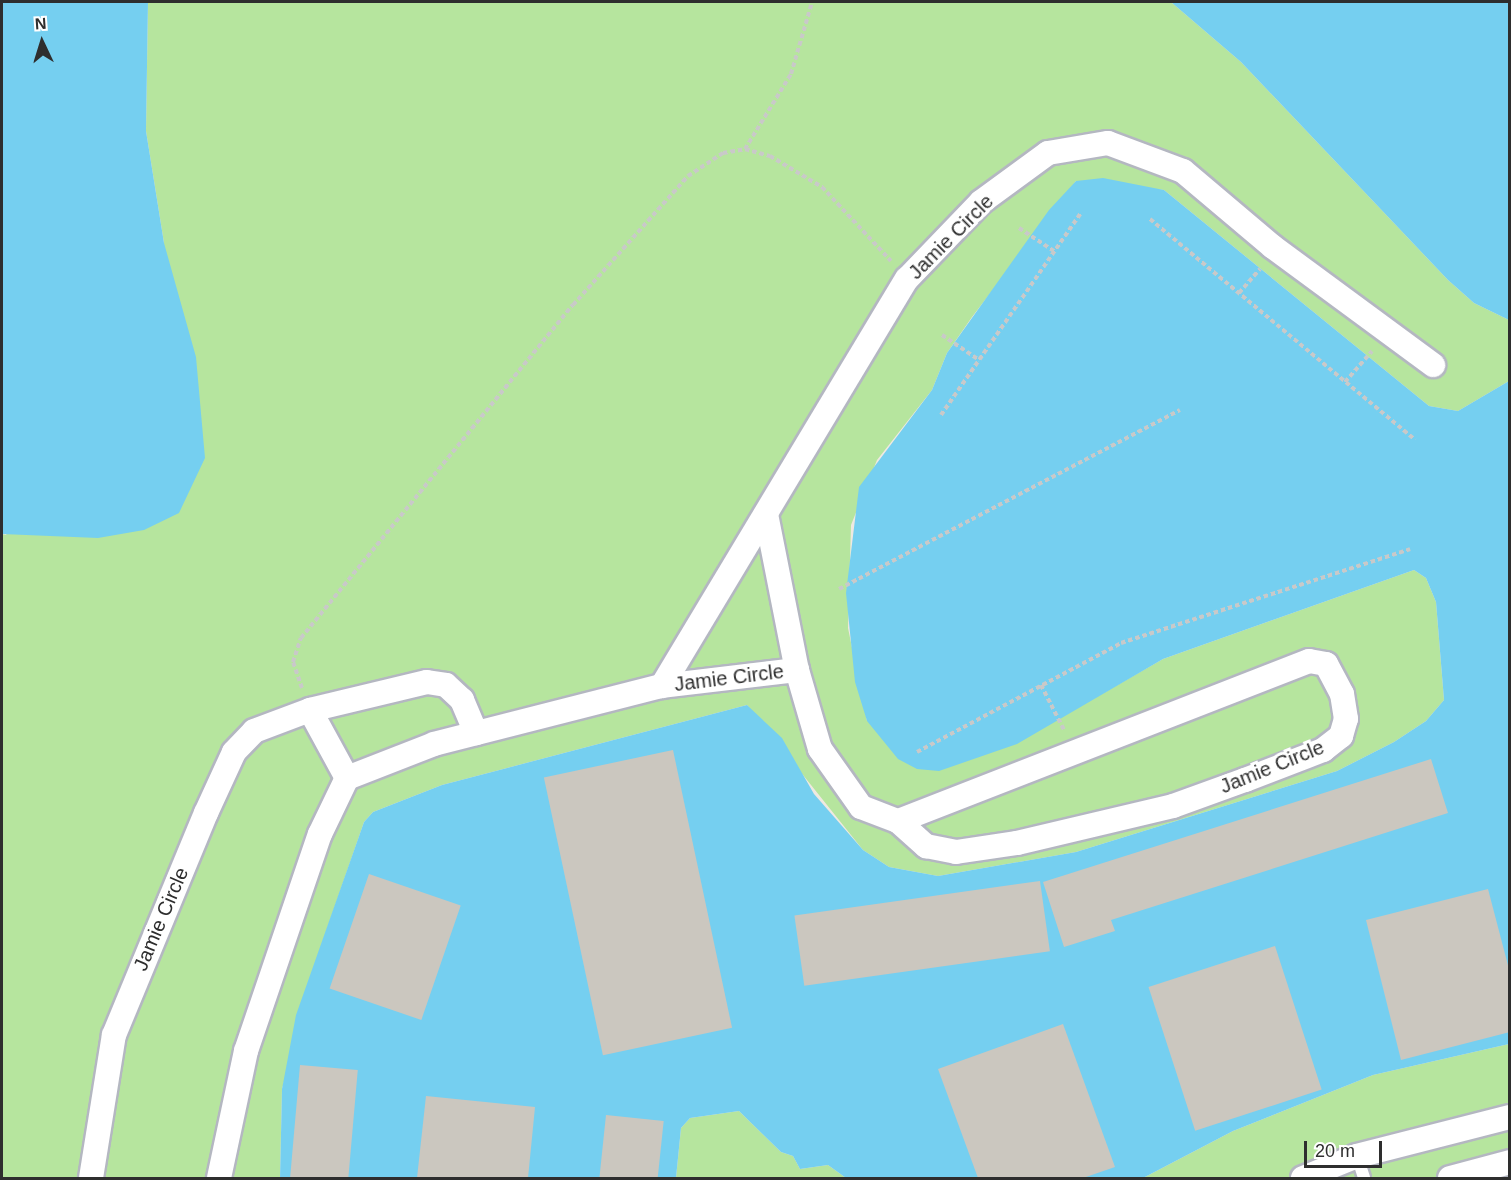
<!DOCTYPE html>
<html>
<head>
<meta charset="utf-8">
<style>
	body { margin:0 }
	#map { position:relative; width:1511px; height:1180px; overflow:hidden; background:#efe9e1; font-family:Arial,sans-serif }
	div>[style] { position:absolute }
	.green>* { inset:0; background:#b6e59e }
	.water>* { inset:0; background:#75cff0 }
	.building>* { inset:0; background:#cbc7bf; transform-origin:0 0 }
	.path>* { height:4px; margin-top:-2px; transform-origin:0; background:repeating-linear-gradient(90deg,#c9c9c9 0 4.5px,transparent 0 7.5px) }
	.roads { filter:drop-shadow(2px 0 #b4b7c1) drop-shadow(-2px 0 #b4b7c1) drop-shadow(0 2px #b4b7c1) drop-shadow(0 -2px #b4b7c1) }
	.lane>* { height:12px; margin:-6px; padding:0 6px; transform-origin:6px; border-radius:6px; background:#fff }
	.street>* { height:24px; margin:-12px; padding:0 12px; transform-origin:12px; border-radius:12px; background:#fff }
	span { translate:-50% -50%; white-space:nowrap; text-align:center; line-height:1.15; -webkit-text-stroke:6px #fff; paint-order:stroke }
	.street-label { font-size:20px; color:#2e2e2e }
	.frame { position:absolute; inset:0; border:3px solid #2e2e2e; pointer-events:none }
	.north { position:absolute; left:12px; top:12px; width:60px; height:60px; -webkit-text-stroke:4px #fff; paint-order:stroke; rotate:356deg; font-size:16px; font-weight:700; line-height:24px; text-align:center; color:#2e2e2e }
	.north::after { content:''; display:block; margin:auto; width:21px; height:27px; background:#2e2e2e; clip-path:polygon(50% 0,100% 100%,50% 72%,0 100%) }
	.scale { position:absolute; left:1304px; top:1141px; width:78px; height:27px; box-sizing:border-box; border:3px solid #2e2e2e; border-top:0; padding-left:8px; font-size:18px; line-height:21px; white-space:nowrap; color:#2e2e2e; -webkit-text-stroke:4px #fff; paint-order:stroke }
</style>
</head>
<body>
<div id="map">
	<div class="green">
		<div style="clip-path:polygon(148px 2px,1171px 2px,1241px 62px,1448px 280px,1474px 303px,1509px 320px,1509px 381px,1458px 411px,1429px 406px,1164px 190px,1076px 181px,972px 317px,947px 353px,932px 390px,877px 460px,851px 525px,848px 628px,867px 721px,1056px 720px,1163px 659px,1414px 570px,1426px 578px,1436px 602px,1444px 700px,1426px 721px,1394px 742px,1337px 771px,1076px 852px,938px 876px,889px 867px,863px 850px,747px 705px,442px 785px,373px 812px,364px 822px,320px 949px,282px 1089px,280px 1178px,2px 1178px,2px 534px,6px 535px,164px 243px,146px 131px)"></div>
		<div style="clip-path:polygon(1509px 1044px,1509px 1178px,1143px 1178px,1233px 1131px,1373px 1075px)"></div>
		<div style="clip-path:polygon(739px 1111px,781px 1152px,793px 1156px,800px 1169px,828px 1165px,846px 1178px,676px 1178px,681px 1128px,690px 1118px)"></div>
	</div>
	<div class="water">
		<div style="clip-path:polygon(2px 2px,148px 2px,146px 131px,164px 243px,196px 357px,205px 458px,179px 513px,144px 530px,98px 538px,2px 534px)"></div>
		<div style="clip-path:polygon(1171px 2px,1509px 2px,1509px 320px,1474px 303px,1448px 280px,1241px 62px)"></div>
		<div style="clip-path:polygon(1103px 178px,1164px 190px,1429px 406px,1458px 411px,1509px 381px,1509px 1044px,1373px 1075px,1233px 1131px,1143px 1178px,846px 1178px,828px 1165px,800px 1169px,793px 1156px,781px 1152px,739px 1111px,690px 1118px,681px 1128px,676px 1178px,280px 1178px,282px 1089px,296px 1015px,364px 822px,373px 812px,442px 785px,747px 705px,782px 738px,814px 794px,863px 850px,889px 867px,938px 876px,1076px 852px,1337px 771px,1394px 742px,1426px 721px,1444px 700px,1436px 602px,1426px 578px,1414px 570px,1163px 659px,1017px 744px,939px 771px,917px 769px,898px 759px,867px 721px,855px 682px,846px 593px,859px 487px,932px 390px,947px 353px,1049px 210px,1076px 181px)"></div>
	</div>
	<div class="building">
		<div style="left:673px;top:750px;width:284px;height:132px;rotate:78deg"></div>
		<div style="clip-path:polygon(1431px 759px,1448px 813px,1111px 920px,1115px 931px,1064px 947px,1043px 882px)"></div>
		<div style="left:369px;top:874px;width:97px;height:121px;rotate:19deg"></div>
		<div style="left:1040px;top:881px;width:71px;height:248px;rotate:82deg"></div>
		<div style="clip-path:polygon(1488px 889px,1510px 973px,1510px 1032px,1401px 1060px,1366px 920px)"></div>
		<div style="left:1275px;top:946px;width:151px;height:133px;rotate:72deg"></div>
		<div style="clip-path:polygon(1063px 1024px,1115px 1167px,1083px 1178px,978px 1178px,938px 1069px)"></div>
		<div style="left:300px;top:1065px;width:58px;height:113px;rotate:5deg"></div>
		<div style="clip-path:polygon(426px 1096px,535px 1107px,528px 1178px,417px 1178px)"></div>
		<div style="left:606px;top:1115px;width:58px;height:63px;rotate:6deg"></div>
	</div>
	<div class="path">
		<div style="left:745px;top:149px;width:88px;rotate:-58.5deg"></div>
		<div style="left:791px;top:74px;width:75px;rotate:-73.7deg"></div>
		<div style="left:1150px;top:219px;width:345px;rotate:39.8deg"></div>
		<div style="left:1019px;top:228px;width:42px;rotate:33.3deg"></div>
		<div style="left:1239px;top:293px;width:32px;rotate:-49deg"></div>
		<div style="left:942px;top:335px;width:45px;rotate:34deg"></div>
		<div style="left:1345px;top:382px;width:41px;rotate:-48.9deg"></div>
		<div style="left:941px;top:415px;width:246px;rotate:-55.3deg"></div>
		<div style="left:839px;top:589px;width:385px;rotate:-27.7deg"></div>
		<div style="left:1041px;top:685px;width:51px;rotate:62.9deg"></div>
		<div style="left:302px;top:688px;width:28px;rotate:-109deg"></div>
		<div style="left:293px;top:662px;width:25px;rotate:-72deg"></div>
		<div style="left:301px;top:638px;width:430px;rotate:-50.8deg"></div>
		<div style="left:573px;top:305px;width:173px;rotate:-48.3deg"></div>
		<div style="left:688px;top:176px;width:42px;rotate:-33.3deg"></div>
		<div style="left:723px;top:153px;width:22px;rotate:-10deg"></div>
		<div style="left:745px;top:149px;width:26px;rotate:16deg"></div>
		<div style="left:770px;top:156px;width:61px;rotate:30.8deg"></div>
		<div style="left:822px;top:187px;width:101px;rotate:47deg"></div>
		<div style="left:917px;top:752px;width:231px;rotate:-28.1deg"></div>
		<div style="left:1121px;top:643px;width:304px;rotate:-18deg"></div>
	</div>
	<div class="roads">
		<div class="lane">
			<div style="left:1357px;top:1156px;width:23px;rotate:72deg"></div>
		</div>
		<div class="street">
			<div style="left:766px;top:514px;width:159px;rotate:78.8deg"></div>
			<div style="left:797px;top:670px;width:82px;rotate:73.8deg"></div>
			<div style="left:820px;top:749px;width:71px;rotate:54.7deg"></div>
			<div style="left:861px;top:807px;width:40px;rotate:21deg"></div>
			<div style="left:898px;top:821px;width:38px;rotate:42deg"></div>
			<div style="left:926px;top:846px;width:31px;rotate:11deg"></div>
			<div style="left:956px;top:852px;width:62px;rotate:-8.4deg"></div>
			<div style="left:1017px;top:843px;width:160px;rotate:-13.3deg"></div>
			<div style="left:1173px;top:806px;width:77px;rotate:-19.9deg"></div>
			<div style="left:1245px;top:780px;width:84px;rotate:-21deg"></div>
			<div style="left:1323px;top:750px;width:23px;rotate:-38deg"></div>
			<div style="left:1341px;top:736px;width:18px;rotate:-74deg"></div>
			<div style="left:1346px;top:719px;width:25px;rotate:-99deg"></div>
			<div style="left:1342px;top:694px;width:34px;rotate:-118deg"></div>
			<div style="left:1326px;top:664px;width:17px;rotate:-170deg"></div>
			<div style="left:1309px;top:661px;width:441px;rotate:158.7deg"></div>
			<div style="left:662px;top:686px;width:475px;rotate:-59deg"></div>
			<div style="left:907px;top:279px;width:107px;rotate:-46.1deg"></div>
			<div style="left:981px;top:202px;width:83px;rotate:-36.2deg"></div>
			<div style="left:1048px;top:153px;width:61px;rotate:-9.5deg"></div>
			<div style="left:1108px;top:143px;width:80px;rotate:20.5deg"></div>
			<div style="left:1183px;top:171px;width:118px;rotate:40.2deg"></div>
			<div style="left:1273px;top:247px;width:199px;rotate:36.4deg"></div>
			<div style="left:347px;top:778px;width:77px;rotate:-118.6deg"></div>
			<div style="left:310px;top:710px;width:120px;rotate:-13.5deg"></div>
			<div style="left:427px;top:682px;width:19px;rotate:9deg"></div>
			<div style="left:446px;top:685px;width:22px;rotate:43deg"></div>
			<div style="left:462px;top:700px;width:36px;rotate:67deg"></div>
			<div style="left:91px;top:1178px;width:145px;rotate:-80.9deg"></div>
			<div style="left:114px;top:1035px;width:240px;rotate:-67.5deg"></div>
			<div style="left:206px;top:813px;width:67px;rotate:-65.3deg"></div>
			<div style="left:234px;top:752px;width:29px;rotate:-46deg"></div>
			<div style="left:254px;top:731px;width:60px;rotate:-20.6deg"></div>
			<div style="left:219px;top:1178px;width:130px;rotate:-78deg"></div>
			<div style="left:246px;top:1051px;width:229px;rotate:-71.2deg"></div>
			<div style="left:320px;top:834px;width:62px;rotate:-64.3deg"></div>
			<div style="left:347px;top:778px;width:93px;rotate:-21.3deg"></div>
			<div style="left:434px;top:744px;width:235px;rotate:-14.3deg"></div>
			<div style="left:662px;top:686px;width:136px;rotate:-6.8deg"></div>
			<div style="left:1303px;top:1178px;width:58px;rotate:-22.2deg"></div>
			<div style="left:1357px;top:1156px;width:158px;rotate:-14.3deg"></div>
			<div style="left:1450px;top:1178px;width:62px;rotate:-14.9deg"></div>
		</div>
	</div>
	<div class="street-label">
		<span style="left:951px;top:237px;rotate:-45deg">Jamie Circle</span>
		<span style="left:729px;top:678px;rotate:-7deg">Jamie Circle</span>
		<span style="left:1272px;top:767px;rotate:-22deg">Jamie Circle</span>
		<span style="left:161px;top:919px;rotate:-67deg">Jamie Circle</span>
	</div>
	<div class="frame"></div>
	<div class="north">N</div>
	<div class="scale">20 m</div>
</div>
</body>
</html>
